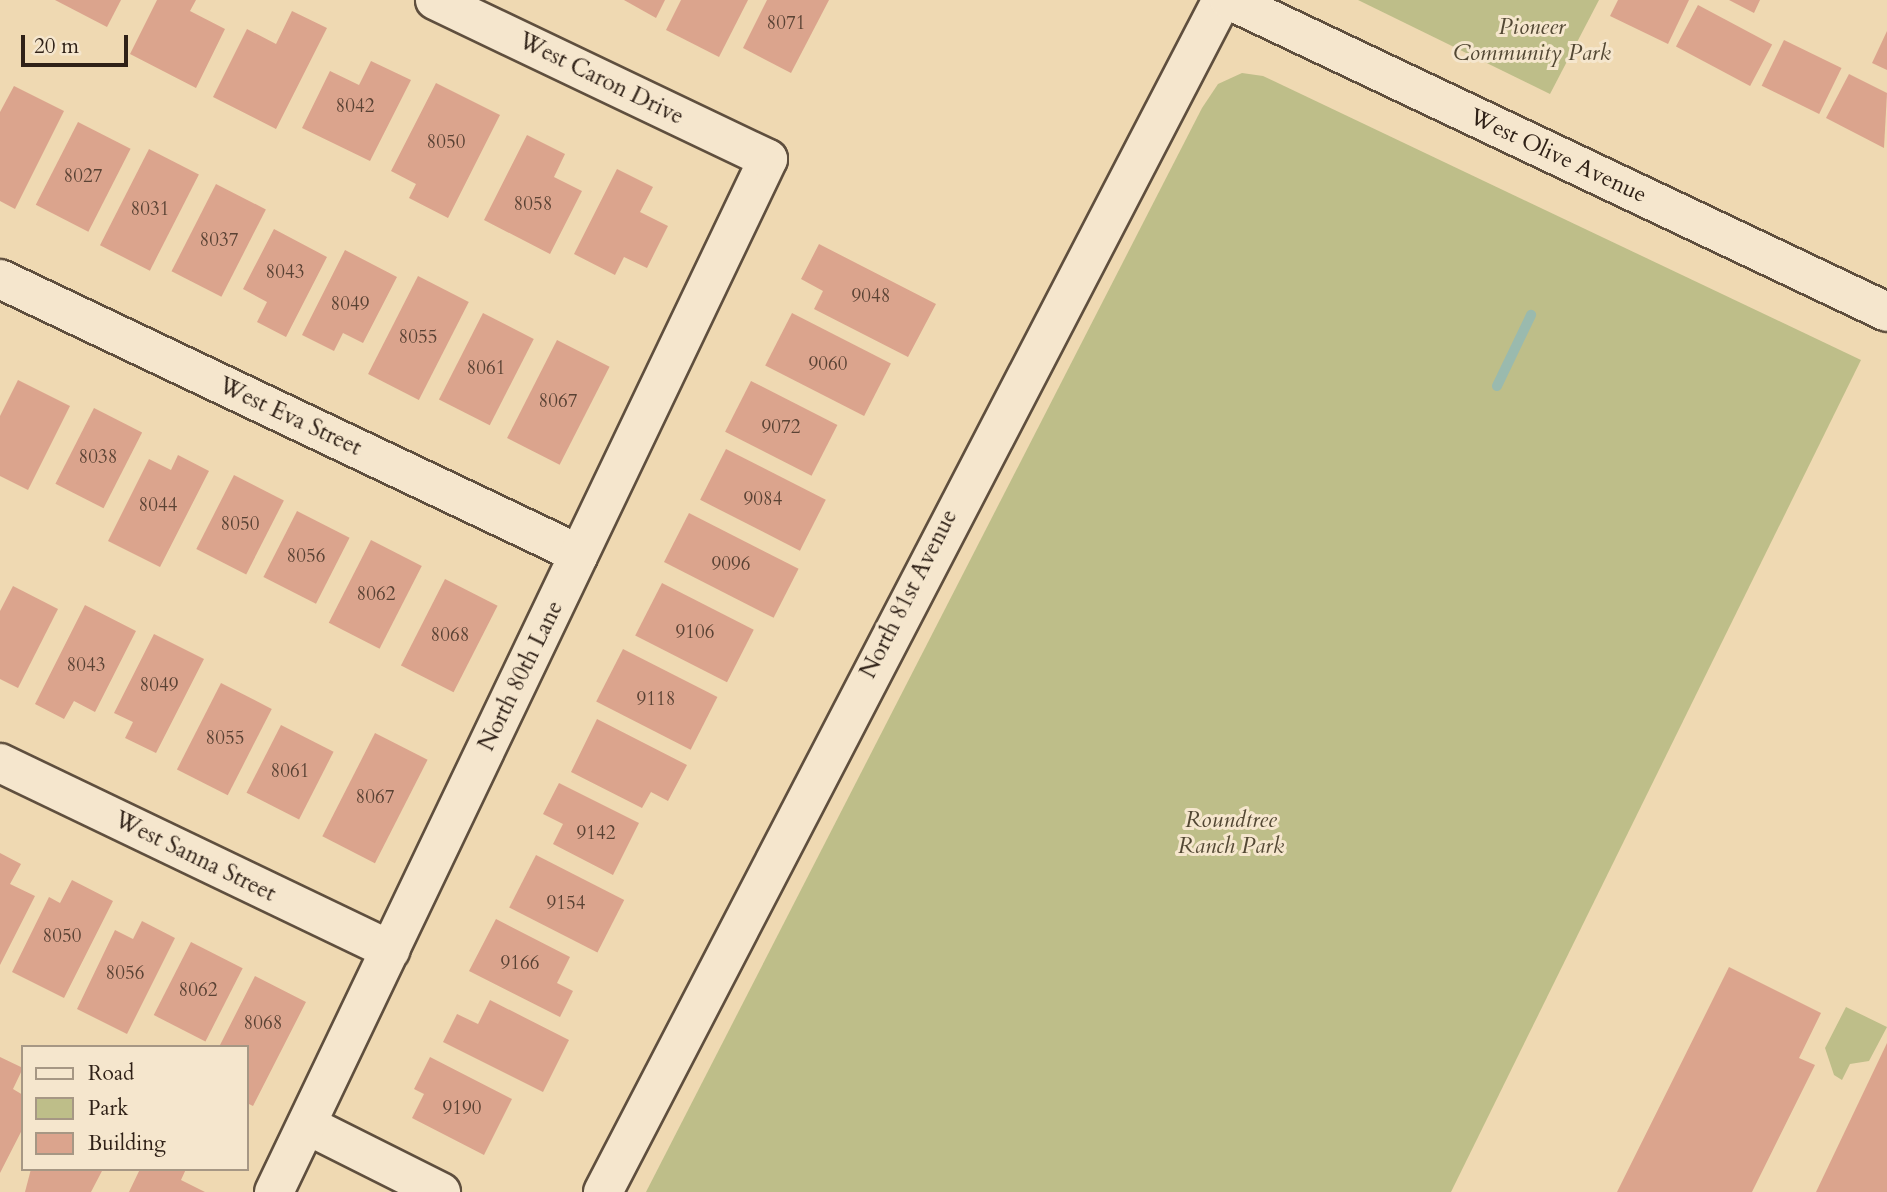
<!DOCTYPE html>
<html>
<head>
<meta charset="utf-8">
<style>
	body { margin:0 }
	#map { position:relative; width:1887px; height:1192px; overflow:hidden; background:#efd9b2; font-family:Cardo,serif }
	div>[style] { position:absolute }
	.green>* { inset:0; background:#bebe89 }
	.stream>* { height:10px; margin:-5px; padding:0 5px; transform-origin:5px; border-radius:5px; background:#9abaae }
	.building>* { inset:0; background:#dba48d; transform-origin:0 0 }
	.roads { filter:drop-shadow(2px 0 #5f4f3e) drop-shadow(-2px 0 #5f4f3e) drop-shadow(0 2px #5f4f3e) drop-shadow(0 -2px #5f4f3e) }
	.street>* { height:38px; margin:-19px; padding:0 19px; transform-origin:19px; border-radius:19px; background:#f5e6cd }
	.secondary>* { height:38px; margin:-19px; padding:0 19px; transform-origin:19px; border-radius:19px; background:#f5e6cd }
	span { translate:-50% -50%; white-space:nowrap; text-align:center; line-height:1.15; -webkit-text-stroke:6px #f5e6cd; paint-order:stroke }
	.number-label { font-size:19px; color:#5a4234 }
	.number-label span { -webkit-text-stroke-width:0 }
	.park-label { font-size:23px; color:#534834; font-style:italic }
	.street-label { font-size:23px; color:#2f2117 }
	.legend { position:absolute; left:21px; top:1045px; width:228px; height:126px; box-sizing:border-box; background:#f5e6cd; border:2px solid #a69784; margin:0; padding:9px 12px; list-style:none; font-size:21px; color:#2f2117 }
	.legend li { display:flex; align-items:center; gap:14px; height:35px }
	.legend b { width:35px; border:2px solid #a69784 }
	.scale { position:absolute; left:21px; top:35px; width:107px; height:32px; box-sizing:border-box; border:4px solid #2f2117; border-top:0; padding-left:9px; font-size:21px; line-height:24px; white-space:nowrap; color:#2f2117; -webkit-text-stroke:5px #f5e6cd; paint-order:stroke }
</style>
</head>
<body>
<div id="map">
	<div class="green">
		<div style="clip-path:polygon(1358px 0,1599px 0,1550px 94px)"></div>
		<div style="clip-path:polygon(1242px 73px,1263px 76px,1861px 360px,1451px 1192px,646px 1192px,1202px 108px,1218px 84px)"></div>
		<div style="clip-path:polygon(1846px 1007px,1887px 1027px,1869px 1061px,1850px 1064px,1842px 1080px,1834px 1075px,1825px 1048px)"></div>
	</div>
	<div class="stream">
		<div style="left:1497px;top:386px;width:79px;rotate:-64.4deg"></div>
	</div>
	<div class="building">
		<div style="clip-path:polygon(55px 0,121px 0,107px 27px)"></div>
		<div style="clip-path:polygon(157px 0,196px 0,190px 11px,225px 29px,196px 88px,130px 54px)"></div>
		<div style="clip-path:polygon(624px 0,665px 0,656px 18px)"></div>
		<div style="clip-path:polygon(681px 0,748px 0,719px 57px,666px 30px)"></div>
		<div style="clip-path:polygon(767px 0,829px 0,791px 73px,743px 48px)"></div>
		<div style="clip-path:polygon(1618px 0,1689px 0,1668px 44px,1610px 16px)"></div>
		<div style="clip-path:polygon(1729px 0,1760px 0,1754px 13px)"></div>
		<div style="left:1698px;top:5px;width:84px;height:47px;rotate:28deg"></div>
		<div style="clip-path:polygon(292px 11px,327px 28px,276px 129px,213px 97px,247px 29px,276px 44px)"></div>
		<div style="clip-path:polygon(1887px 31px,1887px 70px,1872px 63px)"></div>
		<div style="left:1784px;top:40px;width:64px;height:51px;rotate:26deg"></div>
		<div style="clip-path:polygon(371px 61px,411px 80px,370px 161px,302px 128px,330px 71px,359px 85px)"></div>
		<div style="clip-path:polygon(1849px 74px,1887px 93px,1884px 148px,1826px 118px)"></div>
		<div style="clip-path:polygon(436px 83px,500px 115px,448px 218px,409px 198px,416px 184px,391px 171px)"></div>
		<div style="clip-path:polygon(14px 86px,64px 111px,15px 209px,0 201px,0 112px)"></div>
		<div style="left:78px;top:122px;width:59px;height:93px;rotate:27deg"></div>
		<div style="clip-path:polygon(527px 135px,565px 154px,554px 177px,582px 191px,550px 254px,484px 220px)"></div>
		<div style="left:149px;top:149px;width:56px;height:108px;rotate:27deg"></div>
		<div style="clip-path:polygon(617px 169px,653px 187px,640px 212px,668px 226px,647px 268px,624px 257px,615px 275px,574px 254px)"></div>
		<div style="left:216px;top:184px;width:56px;height:98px;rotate:27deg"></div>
		<div style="clip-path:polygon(274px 229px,327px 257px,286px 337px,257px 322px,267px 302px,243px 289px)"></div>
		<div style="clip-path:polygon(819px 244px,936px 304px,908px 357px,814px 309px,823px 291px,801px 279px)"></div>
		<div style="clip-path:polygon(345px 250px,397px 277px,363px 343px,343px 333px,334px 351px,302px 335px)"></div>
		<div style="left:418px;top:276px;width:57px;height:110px;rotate:27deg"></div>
		<div style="left:483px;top:313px;width:57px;height:97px;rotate:27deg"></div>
		<div style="left:792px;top:313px;width:111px;height:59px;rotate:27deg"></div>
		<div style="left:557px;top:340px;width:59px;height:110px;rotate:27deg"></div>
		<div style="clip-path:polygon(18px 380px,70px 406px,28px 490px,0 476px,0 416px)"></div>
		<div style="left:751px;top:381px;width:97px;height:57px;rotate:27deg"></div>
		<div style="left:94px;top:408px;width:54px;height:85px;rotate:27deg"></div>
		<div style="left:726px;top:449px;width:112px;height:57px;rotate:27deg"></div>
		<div style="clip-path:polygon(178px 455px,209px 471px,160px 567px,108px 541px,149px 459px,171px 470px)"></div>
		<div style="left:234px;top:475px;width:56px;height:83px;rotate:27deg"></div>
		<div style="left:297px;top:511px;width:59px;height:74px;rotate:27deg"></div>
		<div style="left:689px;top:513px;width:123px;height:55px;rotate:27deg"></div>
		<div style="left:371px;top:540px;width:57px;height:93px;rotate:27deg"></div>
		<div style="left:445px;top:579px;width:59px;height:97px;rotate:27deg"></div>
		<div style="left:662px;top:583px;width:103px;height:59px;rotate:27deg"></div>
		<div style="clip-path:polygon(13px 586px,58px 609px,18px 688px,0 679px,0 611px)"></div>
		<div style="clip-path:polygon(85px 605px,136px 631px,95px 712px,74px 701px,64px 719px,35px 704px)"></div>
		<div style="clip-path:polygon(154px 634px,204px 659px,156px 753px,125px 738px,133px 722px,114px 713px)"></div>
		<div style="left:623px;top:649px;width:106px;height:59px;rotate:27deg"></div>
		<div style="left:221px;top:683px;width:57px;height:97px;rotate:27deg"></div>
		<div style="clip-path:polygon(597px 719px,687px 765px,668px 801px,651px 792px,642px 808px,571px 772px)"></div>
		<div style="left:281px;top:725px;width:59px;height:76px;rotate:27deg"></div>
		<div style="left:375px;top:733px;width:59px;height:116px;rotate:27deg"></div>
		<div style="clip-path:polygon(559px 783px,639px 823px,613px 875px,553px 844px,563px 824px,543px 814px)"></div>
		<div style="clip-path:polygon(0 853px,21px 864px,10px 884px,35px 896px,0 965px)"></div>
		<div style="left:536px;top:855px;width:99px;height:59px;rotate:27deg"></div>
		<div style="clip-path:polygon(72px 880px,113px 901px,64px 998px,12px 972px,49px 897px,60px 903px)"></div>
		<div style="clip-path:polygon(496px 919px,570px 957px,557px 983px,573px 991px,560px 1017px,469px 971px)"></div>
		<div style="clip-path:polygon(142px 921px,175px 938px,127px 1034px,77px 1009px,115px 930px,133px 939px)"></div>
		<div style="left:191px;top:942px;width:58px;height:82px;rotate:27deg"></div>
		<div style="clip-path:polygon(1729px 967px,1821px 1013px,1799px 1058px,1815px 1065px,1752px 1192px,1617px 1192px)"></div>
		<div style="clip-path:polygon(255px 976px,306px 1002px,253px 1106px,247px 1103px,247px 1047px,219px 1047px)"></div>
		<div style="clip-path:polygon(490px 1000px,569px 1040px,543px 1092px,443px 1042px,457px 1014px,478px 1024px)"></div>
		<div style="clip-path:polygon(1887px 1043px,1887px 1192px,1816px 1192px)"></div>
		<div style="clip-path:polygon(0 1057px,23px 1068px,13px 1089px,23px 1095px,23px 1128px,0 1173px)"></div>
		<div style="clip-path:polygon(430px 1057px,512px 1099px,484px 1155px,412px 1118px,424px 1094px,414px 1089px)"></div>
		<div style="clip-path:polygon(31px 1169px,103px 1169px,91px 1192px,25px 1192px)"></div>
		<div style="clip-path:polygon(140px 1169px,186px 1169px,181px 1180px,205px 1192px,129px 1192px)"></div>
	</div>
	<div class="roads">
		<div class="street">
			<div style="left:0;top:279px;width:641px;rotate:25.41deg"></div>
			<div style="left:0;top:763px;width:433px;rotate:25.6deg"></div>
			<div style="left:307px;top:1125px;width:150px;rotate:26.6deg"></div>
			<div style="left:274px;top:1192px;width:1145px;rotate:-64.44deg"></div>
			<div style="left:768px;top:159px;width:369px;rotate:-154.5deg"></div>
			<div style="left:603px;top:1192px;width:1343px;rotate:-62.56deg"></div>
		</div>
		<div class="secondary">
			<div style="left:1229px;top:0;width:728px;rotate:25.37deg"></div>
		</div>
	</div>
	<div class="number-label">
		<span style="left:786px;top:24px">8071</span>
		<span style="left:355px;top:107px">8042</span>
		<span style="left:446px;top:143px">8050</span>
		<span style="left:83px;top:177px">8027</span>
		<span style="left:533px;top:205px">8058</span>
		<span style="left:150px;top:210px">8031</span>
		<span style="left:219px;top:241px">8037</span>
		<span style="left:285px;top:273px">8043</span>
		<span style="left:871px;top:297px">9048</span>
		<span style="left:350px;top:305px">8049</span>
		<span style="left:418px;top:338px">8055</span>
		<span style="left:828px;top:365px">9060</span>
		<span style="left:486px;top:369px">8061</span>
		<span style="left:558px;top:402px">8067</span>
		<span style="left:781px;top:428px">9072</span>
		<span style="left:98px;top:458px">8038</span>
		<span style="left:763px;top:500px">9084</span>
		<span style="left:158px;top:506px">8044</span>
		<span style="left:240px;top:525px">8050</span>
		<span style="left:306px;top:557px">8056</span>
		<span style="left:731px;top:565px">9096</span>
		<span style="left:376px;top:595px">8062</span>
		<span style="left:695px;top:633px">9106</span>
		<span style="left:450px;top:636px">8068</span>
		<span style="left:86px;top:666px">8043</span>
		<span style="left:159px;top:686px">8049</span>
		<span style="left:656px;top:700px">9118</span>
		<span style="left:225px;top:739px">8055</span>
		<span style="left:290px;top:772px">8061</span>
		<span style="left:375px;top:798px">8067</span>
		<span style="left:596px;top:834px">9142</span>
		<span style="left:566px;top:904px">9154</span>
		<span style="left:62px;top:937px">8050</span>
		<span style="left:520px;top:964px">9166</span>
		<span style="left:125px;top:974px">8056</span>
		<span style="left:198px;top:991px">8062</span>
		<span style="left:263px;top:1024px">8068</span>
		<span style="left:462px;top:1109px">9190</span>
	</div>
	<div class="park-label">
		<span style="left:1532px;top:40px">Pioneer<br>Community Park</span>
		<span style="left:1231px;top:833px">Roundtree<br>Ranch Park</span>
	</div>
	<div class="street-label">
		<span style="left:601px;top:79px;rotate:26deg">West Caron Drive</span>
		<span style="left:1558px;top:156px;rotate:25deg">West Olive Avenue</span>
		<span style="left:290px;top:417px;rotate:25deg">West Eva Street</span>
		<span style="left:909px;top:594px;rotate:-63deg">North 81st Avenue</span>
		<span style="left:521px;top:676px;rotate:-64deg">North 80th Lane</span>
		<span style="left:195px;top:857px;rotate:26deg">West Sanna Street</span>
	</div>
	<ul class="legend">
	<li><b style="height:9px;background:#f5e6cd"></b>Road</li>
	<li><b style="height:19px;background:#bebe89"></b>Park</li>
	<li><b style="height:19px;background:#dba48d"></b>Building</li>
	</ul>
	<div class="scale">20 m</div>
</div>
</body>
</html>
